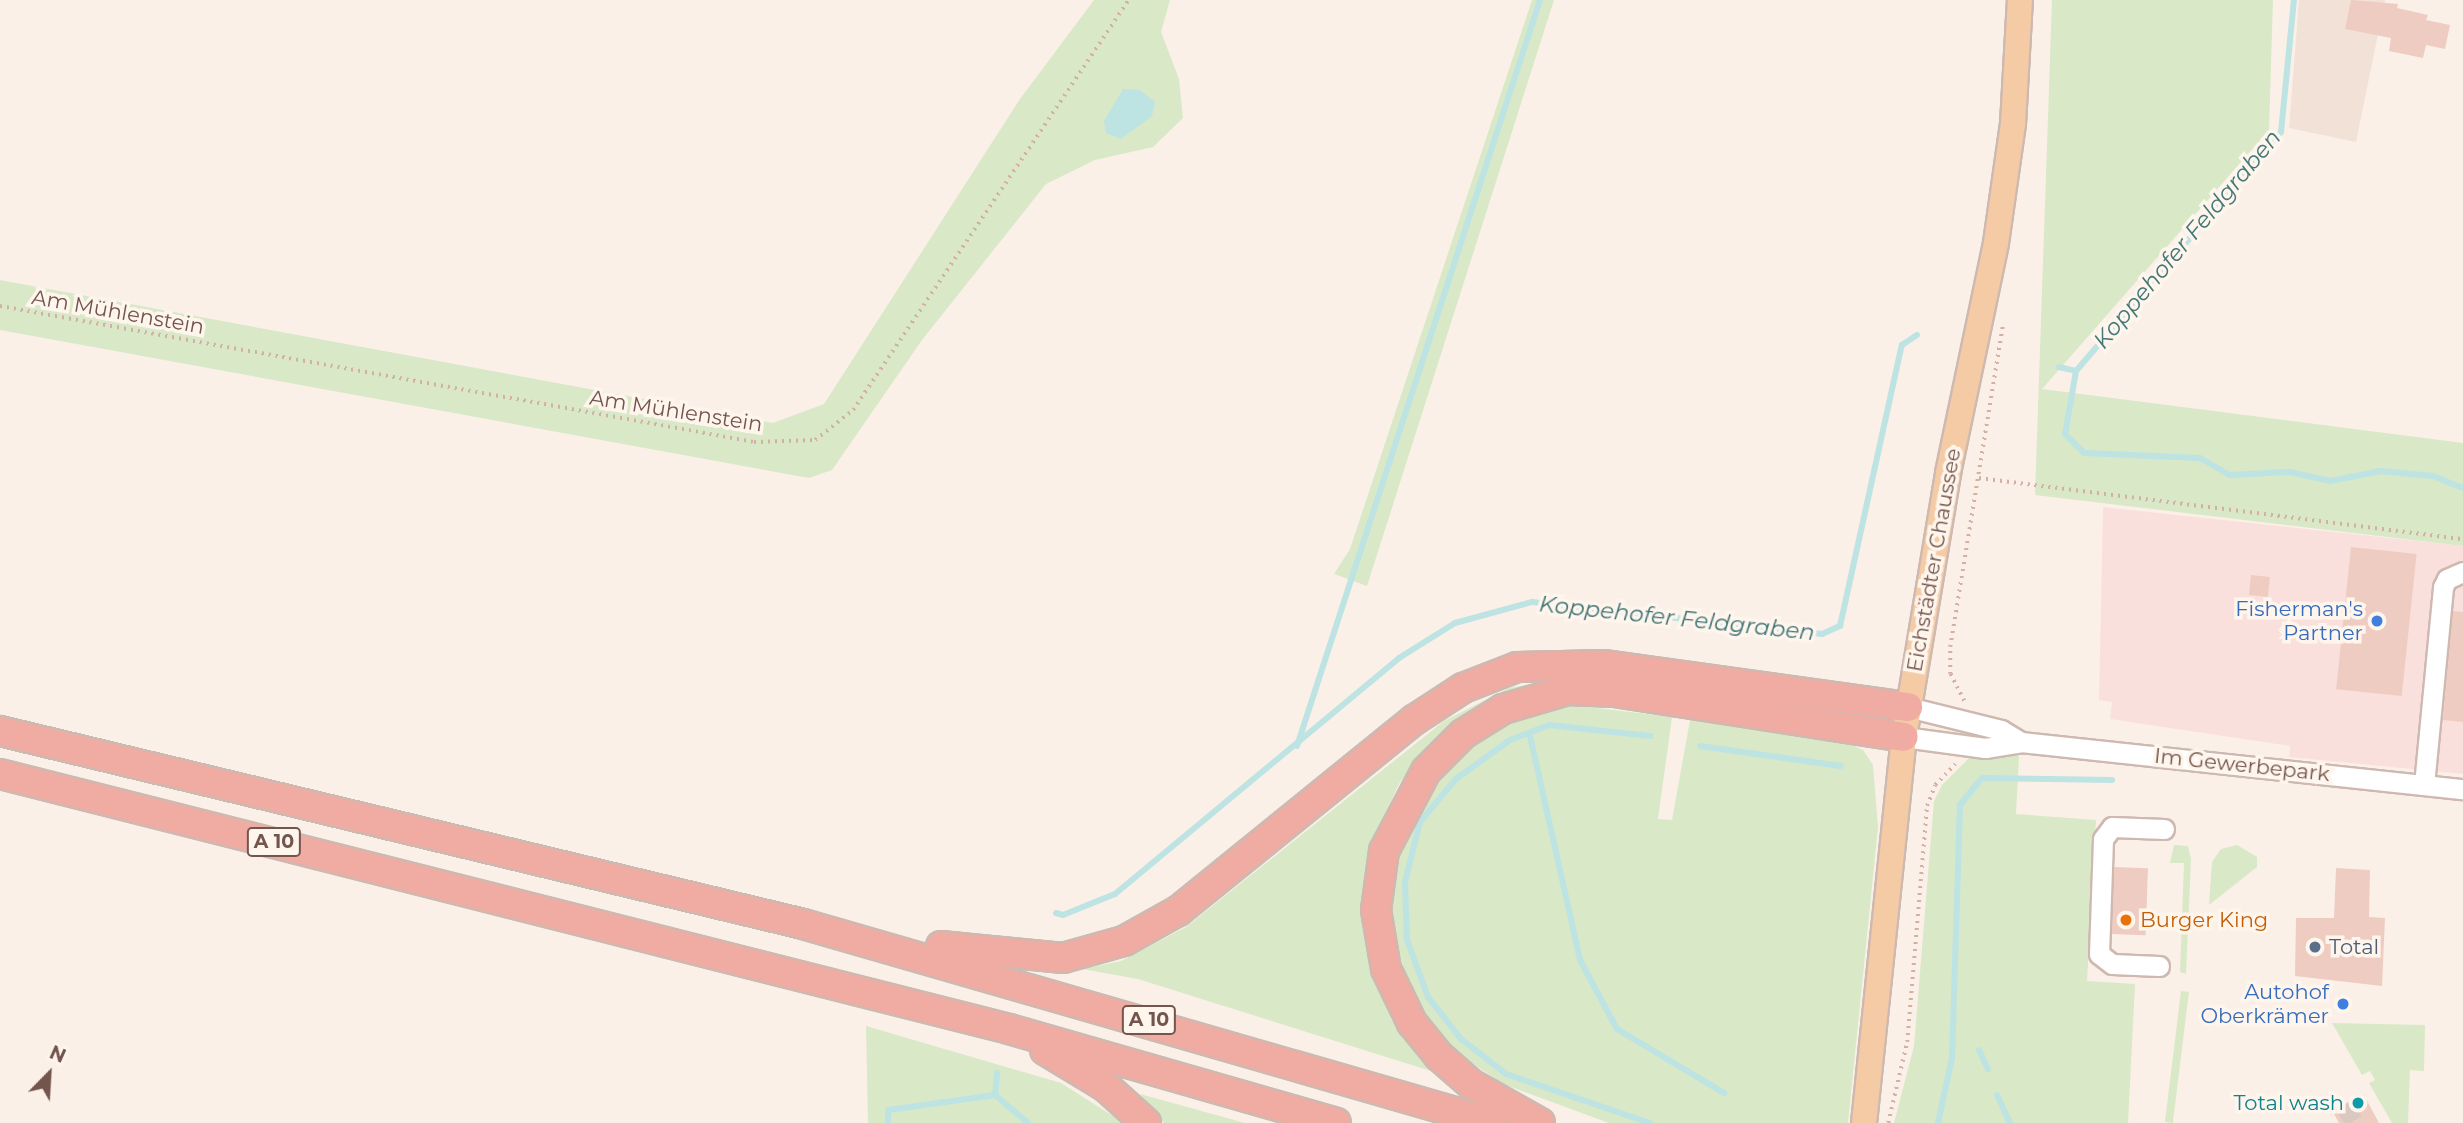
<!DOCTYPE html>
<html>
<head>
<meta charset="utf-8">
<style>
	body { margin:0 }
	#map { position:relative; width:2463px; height:1123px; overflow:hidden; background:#fbf0e7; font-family:Montserrat,sans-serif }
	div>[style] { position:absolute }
	.residential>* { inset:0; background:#f2e1d6 }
	.commercial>* { inset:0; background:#fae0dc }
	.green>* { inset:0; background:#d9e8c7; transform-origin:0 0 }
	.water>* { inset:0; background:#bde3e3 }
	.stream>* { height:6px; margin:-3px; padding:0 3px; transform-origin:3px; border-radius:3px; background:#bde3e3 }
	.building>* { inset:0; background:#eeccc1; transform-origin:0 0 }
	.minor-tunnel>* { height:19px; margin-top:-9.5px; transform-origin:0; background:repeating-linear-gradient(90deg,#d9c9c0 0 19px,transparent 0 29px) }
	.path>* { height:3.5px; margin-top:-1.75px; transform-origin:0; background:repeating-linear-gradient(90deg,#d3afa4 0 2px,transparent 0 7px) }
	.roads { filter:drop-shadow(2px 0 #ceb9b1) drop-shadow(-2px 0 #ceb9b1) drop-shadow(0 2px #ceb9b1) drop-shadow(0 -2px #ceb9b1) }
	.minor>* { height:19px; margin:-9.5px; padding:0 9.5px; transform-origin:9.5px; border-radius:9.5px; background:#fff }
	.major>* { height:24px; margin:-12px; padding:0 12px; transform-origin:12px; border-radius:12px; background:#f5cba5 }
	.highway>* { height:28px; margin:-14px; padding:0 14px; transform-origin:14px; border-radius:14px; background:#f0aba3 }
	.dots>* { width:19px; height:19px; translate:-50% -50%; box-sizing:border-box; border:4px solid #fef5ed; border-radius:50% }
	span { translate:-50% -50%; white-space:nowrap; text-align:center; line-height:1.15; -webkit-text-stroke:7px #fef5ed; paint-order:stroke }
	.shield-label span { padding:2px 5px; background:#fef5ed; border:2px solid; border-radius:5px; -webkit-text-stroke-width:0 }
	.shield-label { font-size:19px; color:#73554d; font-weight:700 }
	.street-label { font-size:21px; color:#73554d }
	.shop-label { font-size:21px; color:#366cbe }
	.right { translate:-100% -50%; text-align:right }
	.food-label { font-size:21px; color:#c56008 }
	.left { translate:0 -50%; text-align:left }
	.service-label { font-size:21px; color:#4e5e75 }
	.culture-label { font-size:21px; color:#0d838f }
	.water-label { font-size:23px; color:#427677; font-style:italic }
	.north { position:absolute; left:14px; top:1039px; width:70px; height:70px; -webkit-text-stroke:5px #fef5ed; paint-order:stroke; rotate:24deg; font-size:19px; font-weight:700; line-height:28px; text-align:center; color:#73554d }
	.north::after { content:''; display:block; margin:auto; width:24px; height:32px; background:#73554d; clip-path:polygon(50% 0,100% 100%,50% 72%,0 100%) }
</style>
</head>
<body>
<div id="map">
	<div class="residential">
		<div style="clip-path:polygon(2299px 0,2385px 0,2356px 142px,2289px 128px)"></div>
	</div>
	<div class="commercial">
		<div style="clip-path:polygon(2103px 507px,2463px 546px,2463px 774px,2289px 757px,2290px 746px,2110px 719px,2112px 702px,2099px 700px)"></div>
	</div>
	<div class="green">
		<div style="clip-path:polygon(1094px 0,1170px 0,1161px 32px,1179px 79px,1183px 118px,1153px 147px,1095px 160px,1046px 184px,922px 340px,832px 470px,809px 478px,0 330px,0 280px,773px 423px,824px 404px,1020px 99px)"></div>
		<div style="clip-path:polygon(1532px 0,1554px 0,1367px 586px,1334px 574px,1350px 549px)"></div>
		<div style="clip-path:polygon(2052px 0,2273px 0,2269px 130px,2042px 389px,2463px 443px,2463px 546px,2035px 495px)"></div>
		<div style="clip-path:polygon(1554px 680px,1485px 701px,1436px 738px,1400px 782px,1374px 836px,1363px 914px,1371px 962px,1392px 1020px,1434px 1072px,1138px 979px,1082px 969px,1121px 961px,1186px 927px,1444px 721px,1509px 688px)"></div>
		<div style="clip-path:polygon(1572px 705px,1672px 717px,1658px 819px,1672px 820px,1690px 720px,1703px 717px,1843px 741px,1863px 750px,1873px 765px,1878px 827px,1848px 1123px,1609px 1123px,1503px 1084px,1453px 1050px,1424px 1012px,1411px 991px,1393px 933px,1391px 885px,1399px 849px,1437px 775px,1472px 744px,1530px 712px)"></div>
		<div style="clip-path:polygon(1972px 755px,2019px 756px,2016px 814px,2096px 820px,2087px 981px,2135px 984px,2128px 1123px,1894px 1123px,1914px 1046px,1934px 801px,1942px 785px)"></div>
		<div style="clip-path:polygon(2174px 845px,2188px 846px,2191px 859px,2186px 974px,2180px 972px,2184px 863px,2170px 863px)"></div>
		<div style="clip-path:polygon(2237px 845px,2257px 857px,2257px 867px,2209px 905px,2212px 862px,2221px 849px)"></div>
		<div style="left:2181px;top:991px;width:8px;height:132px;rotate:7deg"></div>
		<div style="clip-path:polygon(2332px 1023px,2425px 1025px,2424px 1071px,2410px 1070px,2408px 1123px,2392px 1123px,2369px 1083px,2375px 1080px,2370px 1071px,2362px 1075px)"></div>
		<div style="clip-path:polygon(866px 1026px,1061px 1083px,1124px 1123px,868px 1123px)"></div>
		<div style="clip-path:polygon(1140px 1094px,1245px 1123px,1164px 1123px)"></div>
	</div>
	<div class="water">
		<div style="clip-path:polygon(1123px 89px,1140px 90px,1155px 102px,1152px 116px,1121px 139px,1106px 133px,1104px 121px)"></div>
	</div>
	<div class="stream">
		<div style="left:2059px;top:367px;width:17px;rotate:13deg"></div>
		<div style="left:2076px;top:371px;width:315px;rotate:-49.4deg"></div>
		<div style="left:2281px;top:132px;width:133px;rotate:-84.4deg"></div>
		<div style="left:2076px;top:371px;width:64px;rotate:99.9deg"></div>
		<div style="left:2065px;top:434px;width:27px;rotate:45deg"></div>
		<div style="left:2084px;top:453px;width:116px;rotate:2.5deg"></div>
		<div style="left:2200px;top:458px;width:34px;rotate:30deg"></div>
		<div style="left:2229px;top:475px;width:61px;rotate:-2.8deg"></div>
		<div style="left:2290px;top:472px;width:41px;rotate:12.7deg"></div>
		<div style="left:2330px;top:481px;width:52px;rotate:-11.1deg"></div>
		<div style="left:2381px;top:471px;width:52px;rotate:5.5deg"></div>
		<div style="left:2433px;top:476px;width:32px;rotate:22deg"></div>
		<div style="left:1530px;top:736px;width:230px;rotate:77.4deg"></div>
		<div style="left:1580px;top:960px;width:78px;rotate:61.8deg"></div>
		<div style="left:1617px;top:1029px;width:125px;rotate:30.9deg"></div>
		<div style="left:1297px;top:746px;width:785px;rotate:-71.96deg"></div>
		<div style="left:1700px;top:746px;width:142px;rotate:8.1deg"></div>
		<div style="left:1056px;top:913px;width:7px;rotate:16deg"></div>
		<div style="left:1063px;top:915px;width:56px;rotate:-22deg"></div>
		<div style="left:1115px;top:894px;width:369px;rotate:-39.7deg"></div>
		<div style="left:1399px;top:658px;width:66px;rotate:-32deg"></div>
		<div style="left:1455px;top:623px;width:80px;rotate:-15.3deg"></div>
		<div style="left:1532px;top:602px;width:292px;rotate:6.3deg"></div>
		<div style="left:1822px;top:634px;width:20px;rotate:-24deg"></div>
		<div style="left:1840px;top:626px;width:288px;rotate:-77.6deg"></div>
		<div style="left:1902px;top:345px;width:18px;rotate:-34deg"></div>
		<div style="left:1979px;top:1050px;width:21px;rotate:65deg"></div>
		<div style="left:997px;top:1073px;width:22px;rotate:95deg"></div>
		<div style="left:995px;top:1095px;width:43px;rotate:40.3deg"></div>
		<div style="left:1997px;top:1095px;width:31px;rotate:65deg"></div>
		<div style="left:888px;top:1123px;width:13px;rotate:-90deg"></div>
		<div style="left:888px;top:1110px;width:108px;rotate:-8deg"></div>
		<div style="left:1650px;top:1123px;width:152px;rotate:-161.2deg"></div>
		<div style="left:1506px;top:1074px;width:57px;rotate:-142.1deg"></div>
		<div style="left:1461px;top:1039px;width:53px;rotate:-128.2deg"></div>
		<div style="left:1428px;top:997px;width:61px;rotate:-110.2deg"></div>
		<div style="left:1407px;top:940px;width:58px;rotate:-92deg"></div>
		<div style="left:1405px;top:882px;width:62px;rotate:-76deg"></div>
		<div style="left:1420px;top:822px;width:56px;rotate:-50.1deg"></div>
		<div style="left:1456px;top:779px;width:67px;rotate:-35.8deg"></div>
		<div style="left:1510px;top:740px;width:42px;rotate:-21deg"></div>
		<div style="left:1549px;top:725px;width:102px;rotate:6.2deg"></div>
		<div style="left:1938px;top:1123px;width:66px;rotate:-77.8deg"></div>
		<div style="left:1952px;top:1058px;width:253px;rotate:-88.2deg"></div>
		<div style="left:1960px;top:805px;width:35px;rotate:-51deg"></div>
		<div style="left:1982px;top:778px;width:130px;rotate:0.9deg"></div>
	</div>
	<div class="building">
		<div style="clip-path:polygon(2351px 0,2398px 4px,2397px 8px,2428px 15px,2426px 20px,2450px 25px,2445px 49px,2426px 45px,2423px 58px,2389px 51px,2391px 38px,2345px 29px)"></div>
		<div style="left:2351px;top:547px;width:66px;height:143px;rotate:6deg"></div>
		<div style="left:2251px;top:575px;width:19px;height:20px;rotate:6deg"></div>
		<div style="clip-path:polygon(2453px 611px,2463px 612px,2463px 722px,2443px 720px)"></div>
		<div style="left:2114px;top:867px;width:34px;height:67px;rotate:2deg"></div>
		<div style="clip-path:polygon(2336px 868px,2370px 870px,2369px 917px,2385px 918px,2382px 986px,2295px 976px,2296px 918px,2334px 918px)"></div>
		<div style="clip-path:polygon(2364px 1095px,2379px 1123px,2339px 1123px,2333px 1112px)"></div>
	</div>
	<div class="minor-tunnel">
		<div style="left:2344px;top:1104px;width:22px;rotate:60deg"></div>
	</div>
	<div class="path">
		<div style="left:0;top:306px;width:766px;rotate:10.22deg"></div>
		<div style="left:754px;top:442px;width:61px;rotate:-1.9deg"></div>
		<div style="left:815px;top:440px;width:48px;rotate:-38.3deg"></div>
		<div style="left:853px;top:410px;width:494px;rotate:-56.1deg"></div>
		<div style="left:1979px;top:478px;width:488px;rotate:7.2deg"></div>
		<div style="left:1964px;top:701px;width:30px;rotate:-117deg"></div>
		<div style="left:1950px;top:674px;width:27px;rotate:-90deg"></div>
		<div style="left:1950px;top:647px;width:326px;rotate:-80.7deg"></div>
		<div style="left:1888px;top:1123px;width:83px;rotate:-76.8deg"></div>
		<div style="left:1907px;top:1042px;width:237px;rotate:-85.2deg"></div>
		<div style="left:1927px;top:806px;width:22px;rotate:-69deg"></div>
		<div style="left:1935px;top:785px;width:29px;rotate:-46deg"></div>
	</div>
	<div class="roads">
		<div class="minor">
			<div style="left:1908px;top:707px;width:96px;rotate:13.9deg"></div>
			<div style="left:2001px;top:730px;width:23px;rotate:31deg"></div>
			<div style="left:1904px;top:737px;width:82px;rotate:7.7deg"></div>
			<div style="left:1985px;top:748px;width:36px;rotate:-9deg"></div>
			<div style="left:2021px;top:742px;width:444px;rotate:6.1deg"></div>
			<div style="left:2424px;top:785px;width:199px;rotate:-84.5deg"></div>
			<div style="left:2443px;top:587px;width:9px;rotate:-63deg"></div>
			<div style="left:2447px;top:579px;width:17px;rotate:-24deg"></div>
			<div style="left:2159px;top:966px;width:47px;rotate:-177.6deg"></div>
			<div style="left:2112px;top:964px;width:16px;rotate:-142deg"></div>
			<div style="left:2099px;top:954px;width:115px;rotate:-88deg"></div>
			<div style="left:2103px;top:839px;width:15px;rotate:-53deg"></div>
			<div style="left:2112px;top:827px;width:52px;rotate:2.2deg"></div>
		</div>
		<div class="major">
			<div style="left:1864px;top:1123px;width:388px;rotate:-84.1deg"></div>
			<div style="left:1904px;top:737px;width:268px;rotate:-80.5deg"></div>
			<div style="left:1948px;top:473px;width:235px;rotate:-78.2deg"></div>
			<div style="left:1996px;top:243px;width:120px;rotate:-81.9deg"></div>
			<div style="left:2013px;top:124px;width:124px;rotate:-86.8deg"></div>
		</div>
		<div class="highway">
			<div style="left:0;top:731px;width:826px;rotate:13.51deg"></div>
			<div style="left:803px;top:924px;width:718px;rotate:16.09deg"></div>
			<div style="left:0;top:774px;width:1041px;rotate:14.18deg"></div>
			<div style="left:1009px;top:1029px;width:340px;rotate:16deg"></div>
			<div style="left:941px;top:946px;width:123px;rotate:5.6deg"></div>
			<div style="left:1063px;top:958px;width:63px;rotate:-15.6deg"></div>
			<div style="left:1124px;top:941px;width:62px;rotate:-29.1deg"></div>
			<div style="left:1178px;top:911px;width:304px;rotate:-39deg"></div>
			<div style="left:1414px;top:720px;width:59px;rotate:-33.1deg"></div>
			<div style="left:1463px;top:688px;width:58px;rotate:-21.3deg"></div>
			<div style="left:1517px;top:667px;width:88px;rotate:-1.3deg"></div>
			<div style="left:1605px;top:665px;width:306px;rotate:7.9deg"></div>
			<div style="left:1045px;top:1050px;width:71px;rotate:31.2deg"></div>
			<div style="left:1106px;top:1087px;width:54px;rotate:42deg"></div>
			<div style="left:1540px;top:1123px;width:79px;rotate:-150.5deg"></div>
			<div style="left:1471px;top:1084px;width:43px;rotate:-138.8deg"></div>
			<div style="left:1439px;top:1056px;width:43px;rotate:-129.3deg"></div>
			<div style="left:1412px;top:1023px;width:60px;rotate:-115.7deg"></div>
			<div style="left:1386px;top:969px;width:60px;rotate:-99.6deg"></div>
			<div style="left:1376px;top:910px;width:60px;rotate:-82.3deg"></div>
			<div style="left:1384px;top:851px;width:90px;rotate:-62.3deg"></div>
			<div style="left:1426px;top:771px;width:52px;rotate:-45deg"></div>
			<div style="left:1463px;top:734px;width:47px;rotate:-32deg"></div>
			<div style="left:1503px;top:709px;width:68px;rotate:-16.3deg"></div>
			<div style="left:1568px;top:690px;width:46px;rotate:2.5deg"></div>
			<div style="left:1614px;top:692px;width:293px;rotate:8.8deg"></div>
		</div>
	</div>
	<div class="dots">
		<div style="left:2377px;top:621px;background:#3f7fe0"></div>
		<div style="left:2126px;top:920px;background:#e8710a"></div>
		<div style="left:2315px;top:947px;background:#5c6f8a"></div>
		<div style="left:2343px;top:1004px;background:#3f7fe0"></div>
		<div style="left:2358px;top:1103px;background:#0f9aa8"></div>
	</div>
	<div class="shield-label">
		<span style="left:274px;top:842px">A 10</span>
		<span style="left:1149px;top:1020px">A 10</span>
	</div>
	<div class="street-label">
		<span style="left:118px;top:312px;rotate:10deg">Am Mühlenstein</span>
		<span style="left:676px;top:411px;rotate:9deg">Am Mühlenstein</span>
		<span style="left:1934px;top:560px;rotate:-80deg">Eichstädter Chaussee</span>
		<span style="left:2242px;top:765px;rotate:6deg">Im Gewerbepark</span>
	</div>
	<div class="shop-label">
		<span class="right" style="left:2363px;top:621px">Fisherman's<br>Partner</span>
		<span class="right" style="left:2329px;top:1004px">Autohof<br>Oberkrämer</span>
	</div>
	<div class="food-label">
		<span class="left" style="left:2140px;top:920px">Burger King</span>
	</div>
	<div class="service-label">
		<span class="left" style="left:2329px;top:947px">Total</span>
	</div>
	<div class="culture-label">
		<span class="right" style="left:2344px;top:1103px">Total wash</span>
	</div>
	<div class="water-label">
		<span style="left:2187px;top:239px;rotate:-50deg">Koppehofer Feldgraben</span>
		<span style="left:1677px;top:618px;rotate:6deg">Koppehofer Feldgraben</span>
	</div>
	<div class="north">N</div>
</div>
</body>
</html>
